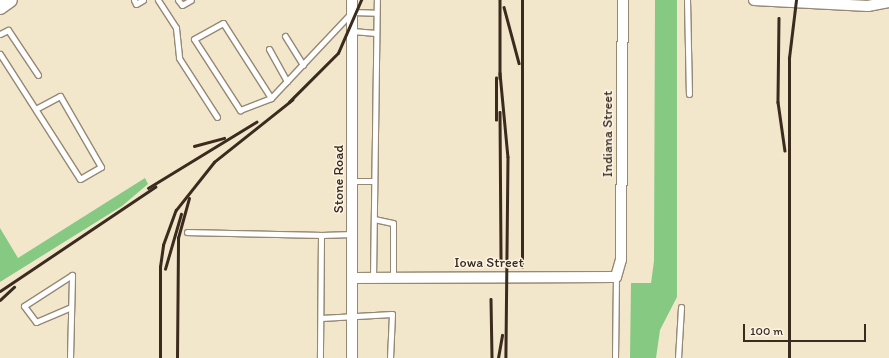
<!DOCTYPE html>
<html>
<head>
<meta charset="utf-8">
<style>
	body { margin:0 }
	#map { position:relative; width:889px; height:358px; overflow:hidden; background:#f2e7cb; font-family:Itim,sans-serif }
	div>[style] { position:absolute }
	.green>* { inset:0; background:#86c982 }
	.roads { filter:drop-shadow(1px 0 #968874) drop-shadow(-1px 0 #968874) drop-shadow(0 1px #968874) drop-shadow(0 -1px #968874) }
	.lane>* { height:5px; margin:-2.5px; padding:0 2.5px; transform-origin:2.5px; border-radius:2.5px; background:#fff }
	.street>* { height:10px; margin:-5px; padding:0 5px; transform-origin:5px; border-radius:5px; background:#fff }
	.secondary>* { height:14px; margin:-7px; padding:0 7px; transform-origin:7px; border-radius:7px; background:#fff }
	.rail>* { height:2.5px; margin:-1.25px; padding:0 1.25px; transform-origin:1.25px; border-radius:1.25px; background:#3b2a1e }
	span { translate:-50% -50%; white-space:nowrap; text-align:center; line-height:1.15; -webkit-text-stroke:3px #fcf5e5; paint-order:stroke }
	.street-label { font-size:14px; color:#3b2a1e }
	.scale { position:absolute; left:743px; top:324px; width:123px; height:18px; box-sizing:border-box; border:2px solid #3b2a1e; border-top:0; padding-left:5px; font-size:12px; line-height:14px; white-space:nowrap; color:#3b2a1e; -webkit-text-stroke:3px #fcf5e5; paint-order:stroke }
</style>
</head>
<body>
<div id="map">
	<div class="green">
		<div style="clip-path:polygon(655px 0,677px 0,677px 297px,660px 330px,656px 358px,630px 358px,631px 283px,651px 283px,654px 261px)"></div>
		<div style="clip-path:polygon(145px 178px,148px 184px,122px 206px,0 282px,0 228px,18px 258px)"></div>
	</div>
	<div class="roads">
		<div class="lane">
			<div style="left:134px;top:0;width:4px;rotate:63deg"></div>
			<div style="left:136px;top:4px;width:8px;rotate:-30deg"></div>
			<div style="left:158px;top:0;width:33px;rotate:57deg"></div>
			<div style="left:176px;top:28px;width:30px;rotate:84deg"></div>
			<div style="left:179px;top:58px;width:70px;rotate:57.2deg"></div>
			<div style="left:178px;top:0;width:6px;rotate:51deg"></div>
			<div style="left:182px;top:5px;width:10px;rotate:-29deg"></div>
			<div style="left:687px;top:0;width:94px;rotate:88.8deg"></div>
			<div style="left:352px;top:31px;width:24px;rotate:5deg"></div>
			<div style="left:0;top:34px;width:9px;rotate:-27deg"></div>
			<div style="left:8px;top:30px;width:54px;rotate:56.3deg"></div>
			<div style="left:285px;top:36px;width:34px;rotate:58deg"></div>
			<div style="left:269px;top:49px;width:37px;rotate:61deg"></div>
			<div style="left:0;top:54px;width:148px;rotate:57.4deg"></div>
			<div style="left:80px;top:179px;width:24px;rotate:-30deg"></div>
			<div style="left:101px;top:167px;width:82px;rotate:-120deg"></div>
			<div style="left:60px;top:96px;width:26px;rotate:152deg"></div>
			<div style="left:271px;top:98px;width:89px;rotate:-122.6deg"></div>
			<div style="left:223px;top:23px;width:33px;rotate:151deg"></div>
			<div style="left:194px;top:39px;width:85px;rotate:57.1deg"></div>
			<div style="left:240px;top:110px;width:33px;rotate:-21deg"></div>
			<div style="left:271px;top:98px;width:118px;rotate:-46.7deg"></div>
			<div style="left:352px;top:12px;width:24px;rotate:2deg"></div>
			<div style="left:353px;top:181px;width:21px"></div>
			<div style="left:374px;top:219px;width:19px;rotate:12deg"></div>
			<div style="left:393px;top:223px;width:54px;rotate:90deg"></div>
			<div style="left:187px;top:232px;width:134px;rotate:1.3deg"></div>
			<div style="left:321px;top:235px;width:123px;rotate:90.5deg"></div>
			<div style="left:321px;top:235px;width:32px;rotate:-2deg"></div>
			<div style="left:373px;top:278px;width:278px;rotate:-89.2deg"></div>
			<div style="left:321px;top:318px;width:71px;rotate:-3.2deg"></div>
			<div style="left:392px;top:314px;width:44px;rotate:92.6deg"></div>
			<div style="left:70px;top:358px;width:83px;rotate:-88.6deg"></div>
			<div style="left:72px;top:275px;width:57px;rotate:147.1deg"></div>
			<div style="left:24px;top:306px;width:20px;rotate:53deg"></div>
			<div style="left:36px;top:322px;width:38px;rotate:-23deg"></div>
			<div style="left:615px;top:358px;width:81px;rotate:-89.3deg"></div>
			<div style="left:678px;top:358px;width:51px;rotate:-86.6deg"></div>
		</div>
		<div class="street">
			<div style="left:754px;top:0;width:114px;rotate:3deg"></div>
			<div style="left:868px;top:6px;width:21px;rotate:-11deg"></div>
			<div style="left:352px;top:278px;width:264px;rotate:-0.2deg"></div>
			<div style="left:616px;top:277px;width:18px;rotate:-74deg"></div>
			<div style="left:621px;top:260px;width:260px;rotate:-89.6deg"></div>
			<div style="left:352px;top:358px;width:358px;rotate:-90deg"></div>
		</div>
		<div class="secondary">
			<div style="left:0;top:7px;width:12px;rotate:-35deg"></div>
		</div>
	</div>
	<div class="rail">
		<div style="left:500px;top:0;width:78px;rotate:90deg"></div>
		<div style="left:504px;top:7px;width:58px;rotate:75deg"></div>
		<div style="left:779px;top:18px;width:84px;rotate:90.7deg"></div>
		<div style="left:778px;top:102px;width:49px;rotate:81.9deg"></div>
		<div style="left:500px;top:73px;width:84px;rotate:84.6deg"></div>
		<div style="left:508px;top:157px;width:201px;rotate:90.6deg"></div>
		<div style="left:289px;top:102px;width:69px;rotate:-45deg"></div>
		<div style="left:338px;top:53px;width:58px;rotate:-66.5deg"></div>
		<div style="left:500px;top:112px;width:147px;rotate:89.6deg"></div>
		<div style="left:496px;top:120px;width:42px;rotate:-90deg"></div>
		<div style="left:194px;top:146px;width:31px;rotate:-15deg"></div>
		<div style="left:148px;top:188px;width:127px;rotate:-31.4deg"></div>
		<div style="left:522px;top:267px;width:267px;rotate:-90deg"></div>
		<div style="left:165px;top:269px;width:57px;rotate:-73.8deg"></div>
		<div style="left:0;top:291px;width:187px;rotate:-33.9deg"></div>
		<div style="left:491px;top:299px;width:59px;rotate:89deg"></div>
		<div style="left:0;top:300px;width:19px;rotate:-43deg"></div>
		<div style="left:160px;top:358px;width:91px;rotate:-90deg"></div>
		<div style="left:160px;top:267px;width:22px;rotate:-82deg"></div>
		<div style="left:163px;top:245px;width:37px;rotate:-70deg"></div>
		<div style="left:176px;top:210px;width:61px;rotate:-51.6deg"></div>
		<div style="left:214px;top:162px;width:100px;rotate:-38.5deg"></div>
		<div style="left:177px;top:358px;width:120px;rotate:-89.5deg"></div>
		<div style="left:178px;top:238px;width:41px;rotate:-74.6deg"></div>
		<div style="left:498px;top:358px;width:23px;rotate:-80deg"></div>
		<div style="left:789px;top:358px;width:300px;rotate:-90deg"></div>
		<div style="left:789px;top:58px;width:58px;rotate:-83.1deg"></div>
	</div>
	<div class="street-label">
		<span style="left:608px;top:134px;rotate:-90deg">Indiana Street</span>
		<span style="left:339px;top:179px;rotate:-90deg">Stone Road</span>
		<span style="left:489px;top:263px">Iowa Street</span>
	</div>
	<div class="scale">100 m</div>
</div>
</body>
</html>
